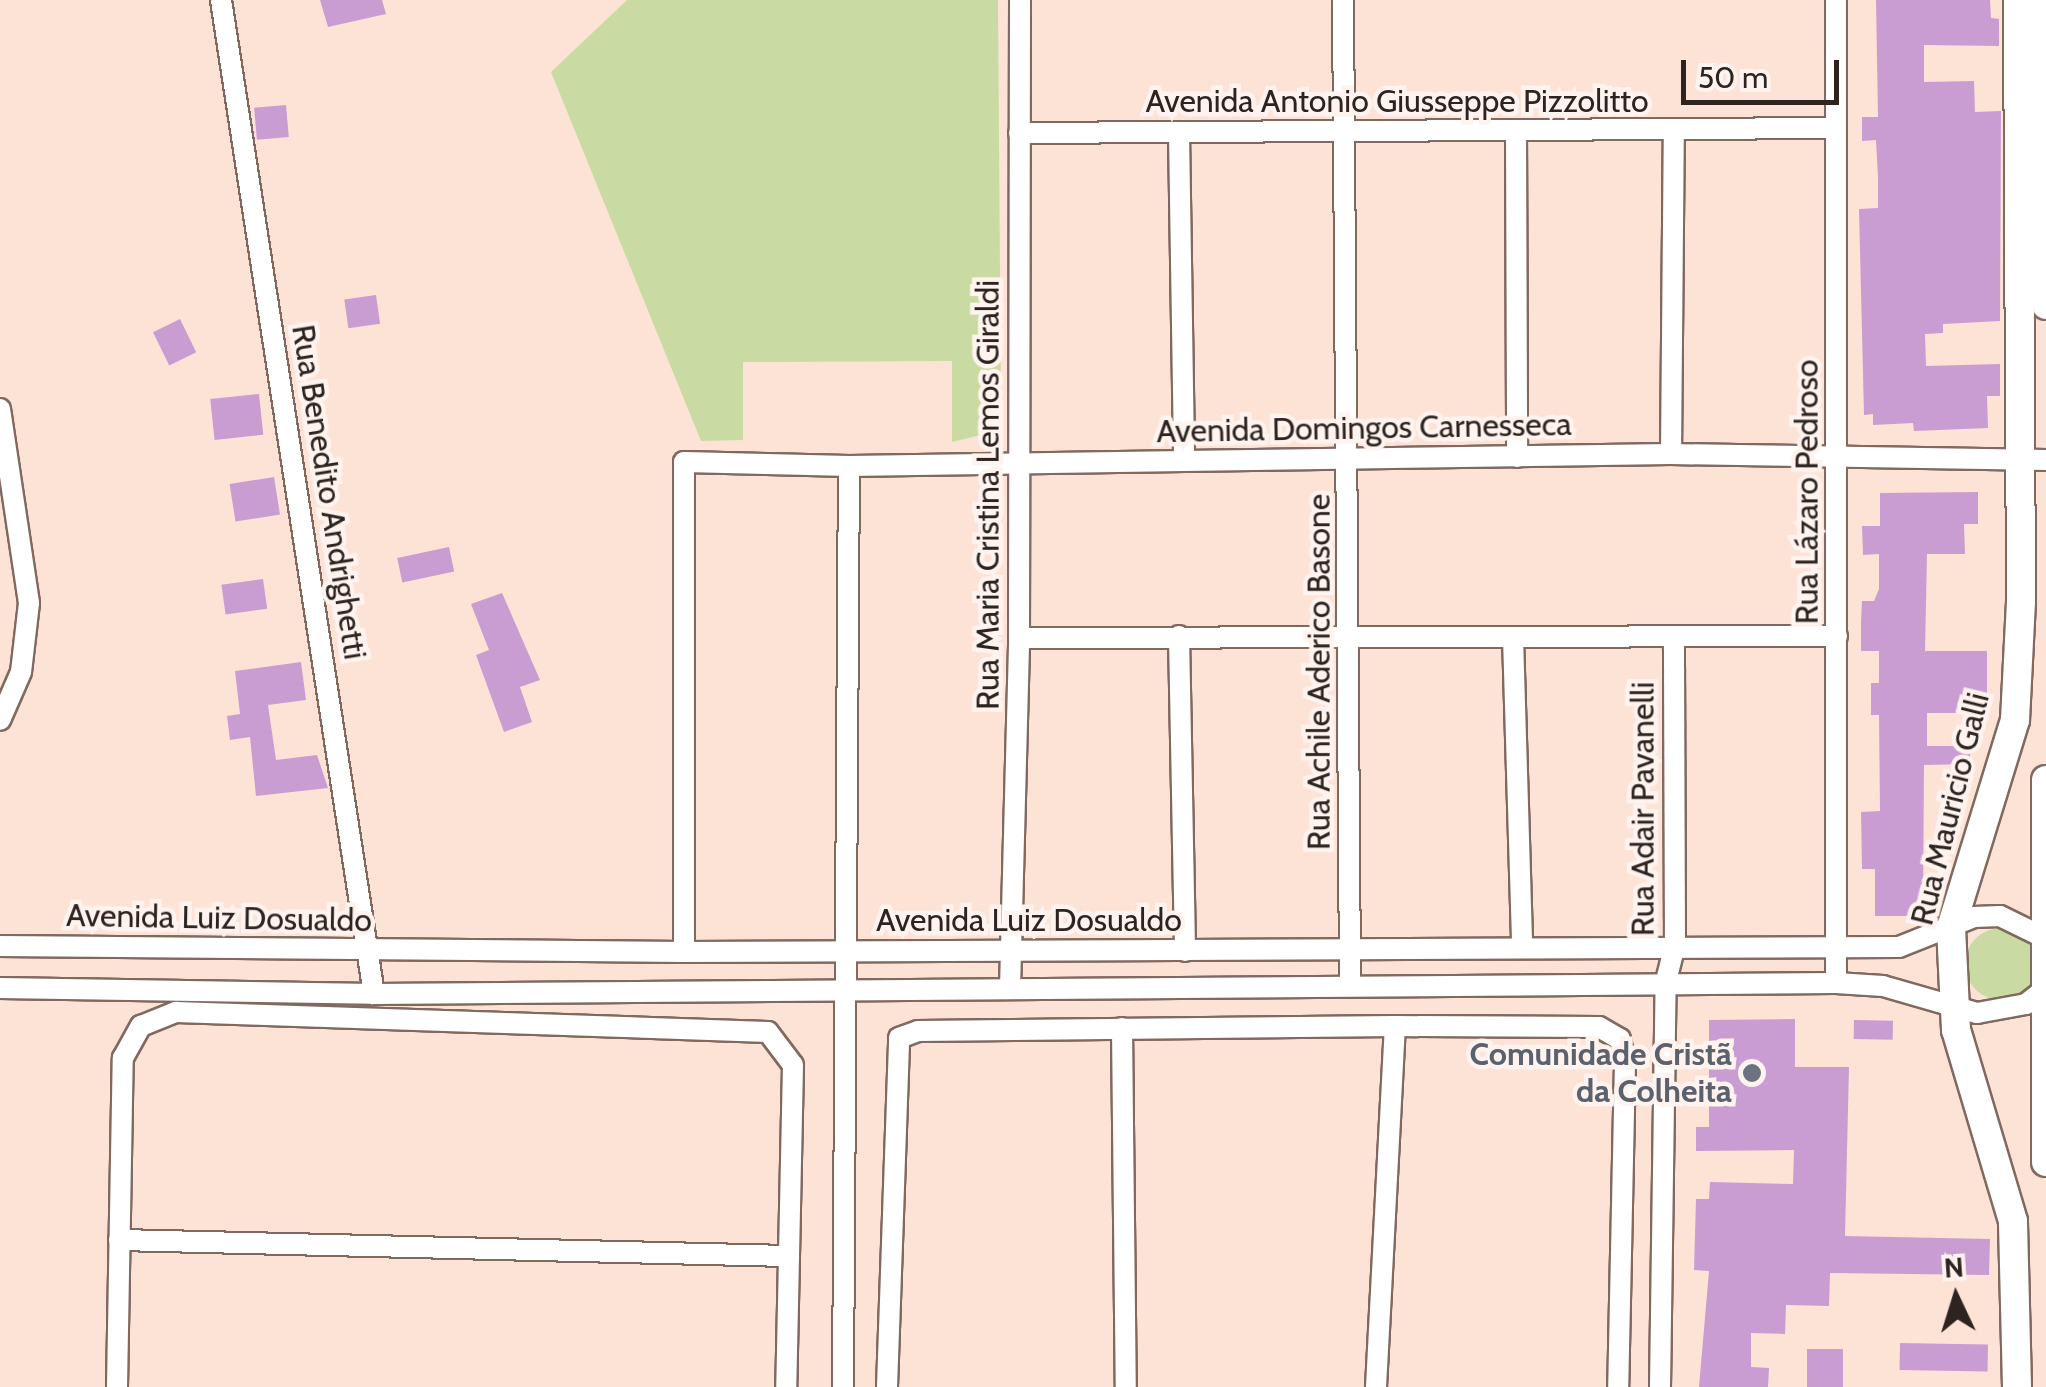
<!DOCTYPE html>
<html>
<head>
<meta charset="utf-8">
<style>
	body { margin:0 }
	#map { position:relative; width:2046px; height:1387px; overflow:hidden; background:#fde2d6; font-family:Cabin,sans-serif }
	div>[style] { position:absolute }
	.green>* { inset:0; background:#cadaa3 }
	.round { border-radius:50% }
	.building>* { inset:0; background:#ca9dd2; transform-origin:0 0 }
	.roads { filter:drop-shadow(2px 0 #80695f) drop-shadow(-2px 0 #80695f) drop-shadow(0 2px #80695f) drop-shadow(0 -2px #80695f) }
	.minor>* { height:20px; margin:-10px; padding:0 10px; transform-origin:10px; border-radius:10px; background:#fff }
	.major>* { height:28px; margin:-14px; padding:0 14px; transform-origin:14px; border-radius:14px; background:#fff }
	.dots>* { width:28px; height:28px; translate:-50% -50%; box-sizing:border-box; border:5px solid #fef3ee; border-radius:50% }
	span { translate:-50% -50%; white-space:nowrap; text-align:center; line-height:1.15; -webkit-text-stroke:9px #fef3ee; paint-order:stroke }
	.street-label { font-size:32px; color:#2d2420 }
	.worship-label { font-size:32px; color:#5b616d; font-weight:700 }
	.right { translate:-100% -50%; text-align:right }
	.north { position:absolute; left:1906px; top:1247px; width:100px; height:100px; -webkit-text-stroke:8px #fef3ee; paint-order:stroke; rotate:356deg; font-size:28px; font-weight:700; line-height:40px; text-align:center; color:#2d2420 }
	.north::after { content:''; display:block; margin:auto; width:35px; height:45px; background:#2d2420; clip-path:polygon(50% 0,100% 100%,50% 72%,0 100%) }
	.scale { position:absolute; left:1681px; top:60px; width:158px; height:45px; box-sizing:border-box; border:5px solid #2d2420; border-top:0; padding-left:12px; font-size:30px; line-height:35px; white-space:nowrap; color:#2d2420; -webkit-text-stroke:8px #fef3ee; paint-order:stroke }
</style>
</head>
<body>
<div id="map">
	<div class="green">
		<div style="clip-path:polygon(627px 0,998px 0,1001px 417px,993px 432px,952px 442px,952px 361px,743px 362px,743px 440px,701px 441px,551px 72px)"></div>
		<div class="round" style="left:1965px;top:928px;width:72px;height:72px"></div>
	</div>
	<div class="building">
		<div style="clip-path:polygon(320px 0,382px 0,386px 14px,328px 27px)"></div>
		<div style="clip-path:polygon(1876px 0,1990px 0,1991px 18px,1999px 19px,1999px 46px,1924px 45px,1924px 82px,1974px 81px,1975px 112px,2001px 111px,2000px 321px,1943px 324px,1943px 333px,1925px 334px,1926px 366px,2000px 364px,2000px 396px,1987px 396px,1988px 428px,1914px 431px,1913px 423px,1873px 425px,1873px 414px,1864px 415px,1859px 209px,1878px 208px,1878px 177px,1876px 140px,1862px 141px,1862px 117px,1878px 117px)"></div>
		<div style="left:286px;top:105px;width:32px;height:32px;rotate:85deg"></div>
		<div style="left:376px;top:295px;width:29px;height:32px;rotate:82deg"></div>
		<div style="left:180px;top:319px;width:37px;height:30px;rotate:64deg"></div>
		<div style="left:259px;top:394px;width:41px;height:49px;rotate:84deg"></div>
		<div style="left:274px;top:477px;width:38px;height:45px;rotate:81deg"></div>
		<div style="clip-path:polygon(1978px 492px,1978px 524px,1964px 524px,1965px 554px,1927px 554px,1925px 651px,1987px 651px,1987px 713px,1927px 713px,1927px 746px,1970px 746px,1970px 764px,1924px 765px,1923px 906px,1912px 906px,1912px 916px,1875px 916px,1875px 869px,1862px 869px,1861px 812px,1880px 811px,1879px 715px,1871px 715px,1871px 683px,1879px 683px,1879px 651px,1861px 651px,1861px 622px,1862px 601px,1874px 601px,1879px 589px,1879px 554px,1863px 555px,1862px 526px,1880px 526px,1880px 493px)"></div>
		<div style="left:449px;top:547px;width:25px;height:53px;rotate:78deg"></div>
		<div style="left:263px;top:579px;width:30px;height:42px;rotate:82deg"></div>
		<div style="clip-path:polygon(502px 593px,540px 680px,520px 687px,532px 722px,504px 732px,476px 655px,489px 650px,471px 604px)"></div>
		<div style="clip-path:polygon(301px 662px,306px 700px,268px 705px,276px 760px,317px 755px,328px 788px,256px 796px,250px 737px,230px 740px,227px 716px,240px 714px,235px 671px)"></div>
		<div style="clip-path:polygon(1795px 1019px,1795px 1067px,1849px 1067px,1845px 1236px,1990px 1239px,1989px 1275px,1830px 1273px,1829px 1306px,1786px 1305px,1785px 1334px,1751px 1333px,1751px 1367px,1769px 1368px,1768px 1387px,1699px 1387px,1709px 1271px,1694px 1270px,1696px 1199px,1709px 1199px,1710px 1182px,1793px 1184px,1794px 1150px,1696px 1151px,1696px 1127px,1709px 1127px,1709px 1020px)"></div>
		<div style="left:1854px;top:1020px;width:39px;height:19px;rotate:1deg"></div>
		<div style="left:1900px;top:1343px;width:88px;height:27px;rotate:1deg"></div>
		<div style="left:1807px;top:1349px;width:36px;height:38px"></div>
	</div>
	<div class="roads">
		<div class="minor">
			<div style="left:221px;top:0;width:1006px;rotate:81.25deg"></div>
			<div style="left:1343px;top:0;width:985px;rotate:89.59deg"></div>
			<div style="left:1836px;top:0;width:983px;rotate:90deg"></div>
			<div style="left:1516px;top:131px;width:326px;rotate:89.8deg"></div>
			<div style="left:1019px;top:133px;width:816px;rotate:-0.35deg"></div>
			<div style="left:1179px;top:133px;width:327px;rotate:89.1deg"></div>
			<div style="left:0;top:409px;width:196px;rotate:81.5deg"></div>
			<div style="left:29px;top:603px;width:69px;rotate:96.6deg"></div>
			<div style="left:21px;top:672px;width:52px;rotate:113.6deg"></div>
			<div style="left:1671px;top:454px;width:325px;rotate:-89.5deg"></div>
			<div style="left:1179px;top:636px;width:315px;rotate:88.9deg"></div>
			<div style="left:1513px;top:637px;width:311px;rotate:88.3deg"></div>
			<div style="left:1019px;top:638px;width:818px;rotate:-0.14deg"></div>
			<div style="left:0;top:946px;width:684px;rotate:0.5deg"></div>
			<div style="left:684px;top:952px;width:1215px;rotate:-0.24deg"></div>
			<div style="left:1899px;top:947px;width:81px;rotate:-21.8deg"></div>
			<div style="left:1974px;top:917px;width:26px;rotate:-2deg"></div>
			<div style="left:2000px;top:916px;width:50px;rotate:26.1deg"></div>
			<div style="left:684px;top:952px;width:490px;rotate:-90deg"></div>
			<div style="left:684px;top:462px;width:165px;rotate:1.4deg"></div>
			<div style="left:849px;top:466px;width:822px;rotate:-0.84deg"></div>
			<div style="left:1671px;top:454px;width:375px;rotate:0.9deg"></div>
			<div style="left:0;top:988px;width:374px;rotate:0.9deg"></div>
			<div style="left:374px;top:994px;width:1462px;rotate:-0.43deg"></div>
			<div style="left:1836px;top:983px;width:47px;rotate:3.7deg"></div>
			<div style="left:1883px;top:986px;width:98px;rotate:16deg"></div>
			<div style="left:1977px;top:1013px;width:50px;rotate:-10.4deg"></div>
			<div style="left:2026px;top:1004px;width:24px;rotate:-38deg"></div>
			<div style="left:1010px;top:989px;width:351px;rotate:-88.5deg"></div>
			<div style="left:1019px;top:638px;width:638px;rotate:-89.91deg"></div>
			<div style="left:1122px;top:1028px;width:359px;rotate:89.4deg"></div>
			<div style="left:119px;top:1240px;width:670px;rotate:1.37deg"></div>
			<div style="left:117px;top:1387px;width:329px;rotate:-89deg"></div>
			<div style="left:123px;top:1058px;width:37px;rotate:-61deg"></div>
			<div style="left:141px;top:1026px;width:38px;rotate:-22deg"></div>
			<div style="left:176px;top:1012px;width:592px;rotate:1.93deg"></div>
			<div style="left:768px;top:1032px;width:41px;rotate:52.9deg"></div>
			<div style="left:793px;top:1065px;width:322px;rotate:91.2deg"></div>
			<div style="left:843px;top:1387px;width:921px;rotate:-89.63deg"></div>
			<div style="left:887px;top:1387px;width:349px;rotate:-88deg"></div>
			<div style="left:899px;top:1038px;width:20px;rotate:-20deg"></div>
			<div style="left:918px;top:1031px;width:477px;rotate:-0.6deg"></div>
			<div style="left:1395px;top:1026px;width:204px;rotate:0.3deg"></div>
			<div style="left:1599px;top:1027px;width:24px;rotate:30deg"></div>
			<div style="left:1620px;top:1039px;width:24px;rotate:78deg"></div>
			<div style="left:1625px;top:1062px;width:325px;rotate:91.2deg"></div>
			<div style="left:1376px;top:1387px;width:361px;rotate:-87deg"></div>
			<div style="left:1660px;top:1387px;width:406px;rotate:-89.2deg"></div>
			<div style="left:1666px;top:981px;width:38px;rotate:-76deg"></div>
			<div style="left:1675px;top:944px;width:307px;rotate:-90.2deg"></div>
		</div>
		<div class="major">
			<div style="left:2043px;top:0;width:305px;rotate:89.4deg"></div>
			<div style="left:2046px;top:780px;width:382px;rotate:90deg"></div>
			<div style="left:2017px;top:1387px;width:166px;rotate:-91.4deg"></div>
			<div style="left:2013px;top:1221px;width:199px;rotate:-106.6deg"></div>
			<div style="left:1956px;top:1030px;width:102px;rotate:-92.8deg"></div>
			<div style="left:1951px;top:928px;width:218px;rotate:-72.9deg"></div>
			<div style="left:2015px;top:720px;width:118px;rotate:-87.1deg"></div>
			<div style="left:2021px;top:602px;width:602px;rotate:-90.29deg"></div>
		</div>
	</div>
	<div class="dots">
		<div style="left:1752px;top:1073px;background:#6b7280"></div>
	</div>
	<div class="street-label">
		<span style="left:1397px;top:101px">Avenida Antonio Giusseppe Pizzolitto</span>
		<span style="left:1364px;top:428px;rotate:-1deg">Avenida Domingos Carnesseca</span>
		<span style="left:329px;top:492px;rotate:81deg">Rua Benedito Andrighetti</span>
		<span style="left:1807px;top:492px;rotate:-90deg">Rua Lázaro Pedroso</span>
		<span style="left:988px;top:495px;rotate:-90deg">Rua Maria Cristina Lemos Giraldi</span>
		<span style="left:1319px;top:672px;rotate:-90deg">Rua Achile Aderico Basone</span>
		<span style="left:1643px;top:809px;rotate:-90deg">Rua Adair Pavanelli</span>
		<span style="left:1950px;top:809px;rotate:-76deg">Rua Mauricio Galli</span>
		<span style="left:219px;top:918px;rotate:1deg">Avenida Luiz Dosualdo</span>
		<span style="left:1029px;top:920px">Avenida Luiz Dosualdo</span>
	</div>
	<div class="worship-label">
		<span class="right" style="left:1732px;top:1073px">Comunidade Cristã<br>da Colheita</span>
	</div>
	<div class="north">N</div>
	<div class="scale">50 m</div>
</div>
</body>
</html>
